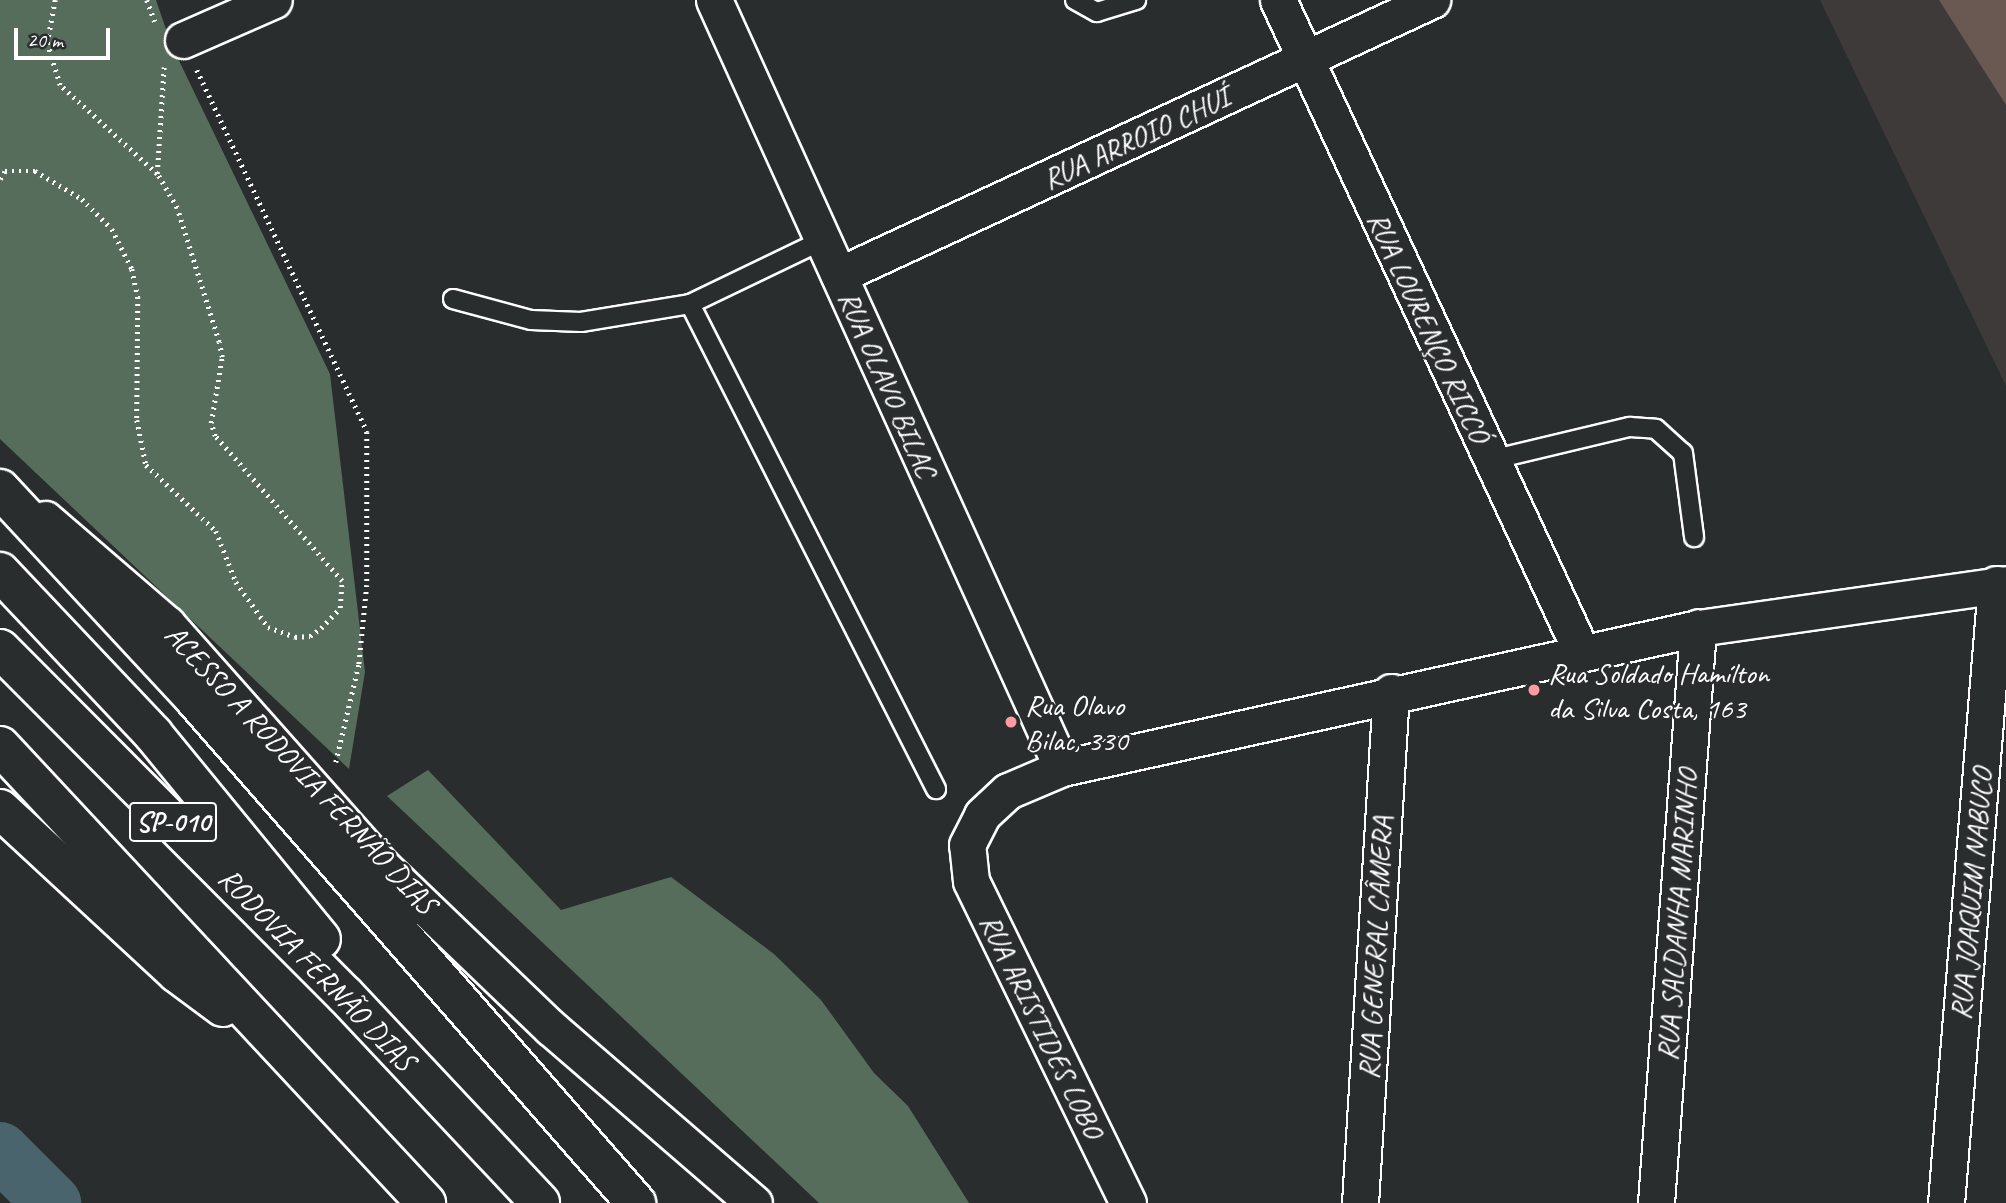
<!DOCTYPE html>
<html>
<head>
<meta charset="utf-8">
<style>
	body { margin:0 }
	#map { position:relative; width:2006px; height:1203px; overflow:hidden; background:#2a2d2e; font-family:Caveat,sans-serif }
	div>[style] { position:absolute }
	.built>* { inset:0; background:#3d3a39 }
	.green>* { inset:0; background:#556d5a }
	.river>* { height:58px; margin:-29px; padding:0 29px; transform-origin:29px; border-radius:29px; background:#49646d }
	.building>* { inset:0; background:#6a5953 }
	.path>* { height:4.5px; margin-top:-2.25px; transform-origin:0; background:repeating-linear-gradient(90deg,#fff 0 2px,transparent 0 7px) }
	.roads { filter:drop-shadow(2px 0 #fff) drop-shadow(-2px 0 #fff) drop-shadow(0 2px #fff) drop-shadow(0 -2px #fff) }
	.lane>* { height:18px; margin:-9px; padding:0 9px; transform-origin:9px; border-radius:9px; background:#2a2d2e }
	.street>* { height:35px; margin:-17.5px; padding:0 17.5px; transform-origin:17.5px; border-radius:17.5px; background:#2a2d2e }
	.highway>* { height:38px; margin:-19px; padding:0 19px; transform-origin:19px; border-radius:19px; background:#2a2d2e }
	.dots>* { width:19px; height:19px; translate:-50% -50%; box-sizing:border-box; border:4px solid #2a2d2e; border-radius:50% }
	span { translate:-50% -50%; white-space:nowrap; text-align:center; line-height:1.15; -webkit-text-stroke:5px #2a2d2e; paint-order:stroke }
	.shield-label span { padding:2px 5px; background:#2a2d2e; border:2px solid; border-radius:5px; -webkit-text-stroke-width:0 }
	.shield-label { font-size:28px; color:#fff; font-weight:700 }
	.street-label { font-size:30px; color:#fff }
	.poi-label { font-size:30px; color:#fff }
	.left { translate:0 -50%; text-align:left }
	.scale { position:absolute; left:14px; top:28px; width:96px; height:32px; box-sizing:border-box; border:4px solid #fff; border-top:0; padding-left:9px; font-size:21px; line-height:24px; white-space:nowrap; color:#fff; -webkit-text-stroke:5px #2a2d2e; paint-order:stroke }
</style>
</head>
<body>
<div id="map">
	<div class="built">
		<div style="clip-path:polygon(1820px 0,2006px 0,2006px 386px)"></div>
	</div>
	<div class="green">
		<div style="clip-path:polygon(0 0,156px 0,171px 44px,330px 374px,365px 672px,349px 769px,0 439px)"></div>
		<div style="clip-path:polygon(428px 770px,561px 910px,671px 877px,774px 954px,821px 1000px,874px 1073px,908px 1106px,969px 1203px,819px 1203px,387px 796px)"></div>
	</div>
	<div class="river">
		<div style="left:0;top:1151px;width:74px;rotate:45deg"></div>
	</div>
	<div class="building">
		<div style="clip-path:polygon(1939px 0,2006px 0,2006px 105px)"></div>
	</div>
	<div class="path">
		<div style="left:147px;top:0;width:23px;rotate:70deg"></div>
		<div style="left:197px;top:70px;width:400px;rotate:64.8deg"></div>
		<div style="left:367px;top:432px;width:153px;rotate:90deg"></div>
		<div style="left:367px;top:585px;width:80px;rotate:95.7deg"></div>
		<div style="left:359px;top:665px;width:100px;rotate:103.3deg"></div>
		<div style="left:157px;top:174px;width:107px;rotate:-86.3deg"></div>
		<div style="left:0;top:179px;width:9px;rotate:-58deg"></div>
		<div style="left:5px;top:171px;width:30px"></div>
		<div style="left:35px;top:171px;width:55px;rotate:30.8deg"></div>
		<div style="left:82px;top:199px;width:42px;rotate:45deg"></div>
		<div style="left:112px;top:229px;width:45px;rotate:63.4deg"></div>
		<div style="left:132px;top:269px;width:29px;rotate:78deg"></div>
		<div style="left:138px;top:297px;width:123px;rotate:90.5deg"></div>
		<div style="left:137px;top:420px;width:46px;rotate:78.7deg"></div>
		<div style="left:146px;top:465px;width:96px;rotate:43.3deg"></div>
		<div style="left:216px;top:531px;width:55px;rotate:68.6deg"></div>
		<div style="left:236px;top:582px;width:55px;rotate:54.6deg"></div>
		<div style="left:268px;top:627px;width:29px;rotate:20deg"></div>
		<div style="left:295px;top:637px;width:15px;rotate:-4deg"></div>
		<div style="left:310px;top:636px;width:14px;rotate:-36deg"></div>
		<div style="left:321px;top:628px;width:28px;rotate:-46deg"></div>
		<div style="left:340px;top:608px;width:27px;rotate:-86deg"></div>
		<div style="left:342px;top:581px;width:193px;rotate:-131.2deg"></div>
		<div style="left:215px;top:436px;width:14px;rotate:-107deg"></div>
		<div style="left:211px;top:423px;width:67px;rotate:-80.5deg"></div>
		<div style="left:222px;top:357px;width:15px;rotate:-101deg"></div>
		<div style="left:219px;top:342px;width:140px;rotate:-107.4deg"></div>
		<div style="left:177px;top:208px;width:39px;rotate:-120deg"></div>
		<div style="left:157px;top:174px;width:132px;rotate:-137.5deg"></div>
		<div style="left:60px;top:85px;width:44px;rotate:-107.2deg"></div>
		<div style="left:47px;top:43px;width:44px;rotate:-79.5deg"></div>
	</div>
	<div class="roads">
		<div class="lane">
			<div style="left:1075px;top:0;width:25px;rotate:29deg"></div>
			<div style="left:1097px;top:12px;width:41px;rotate:-17.1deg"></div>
			<div style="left:453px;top:299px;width:81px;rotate:15.1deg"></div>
			<div style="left:531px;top:320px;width:50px;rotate:2.3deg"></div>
			<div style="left:581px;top:322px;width:110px;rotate:-9.4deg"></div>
			<div style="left:690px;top:304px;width:150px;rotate:-25.7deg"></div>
			<div style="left:690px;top:304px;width:544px;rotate:63.11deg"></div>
			<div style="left:1491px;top:460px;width:143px;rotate:-13.4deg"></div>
			<div style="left:1630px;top:427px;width:26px;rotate:4deg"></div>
			<div style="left:1656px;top:429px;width:36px;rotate:42deg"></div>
			<div style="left:1683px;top:453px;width:85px;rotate:82.5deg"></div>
		</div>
		<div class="street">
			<div style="left:714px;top:0;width:843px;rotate:65.62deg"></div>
			<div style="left:1278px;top:0;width:720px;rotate:65.04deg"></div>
			<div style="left:183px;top:40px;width:99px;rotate:-23.7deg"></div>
			<div style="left:839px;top:275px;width:654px;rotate:-24.88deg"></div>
			<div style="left:45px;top:519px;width:161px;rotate:40.7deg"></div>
			<div style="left:167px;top:624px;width:324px;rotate:48.4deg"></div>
			<div style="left:382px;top:866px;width:234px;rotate:43.8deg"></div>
			<div style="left:551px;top:1028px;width:268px;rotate:40.8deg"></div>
			<div style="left:1128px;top:1203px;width:358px;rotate:-116deg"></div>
			<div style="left:971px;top:881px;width:36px;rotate:-96deg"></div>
			<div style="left:967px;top:845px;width:34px;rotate:-63deg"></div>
			<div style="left:982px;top:815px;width:35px;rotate:-43deg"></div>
			<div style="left:1008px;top:791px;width:59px;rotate:-23.1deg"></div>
			<div style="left:1062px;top:768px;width:651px;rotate:-12.41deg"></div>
			<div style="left:1698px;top:628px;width:311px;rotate:-8.1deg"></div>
			<div style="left:1360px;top:1203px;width:512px;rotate:-86.53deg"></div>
			<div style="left:1656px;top:1203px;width:577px;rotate:-85.82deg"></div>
			<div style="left:1946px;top:1203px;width:621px;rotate:-85.38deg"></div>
		</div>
		<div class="highway">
			<div style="left:0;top:489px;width:284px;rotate:47.1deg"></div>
			<div style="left:193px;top:697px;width:673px;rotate:48.8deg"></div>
			<div style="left:0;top:572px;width:223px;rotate:46.6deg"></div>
			<div style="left:153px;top:734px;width:265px;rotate:50.7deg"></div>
			<div style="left:0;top:649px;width:489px;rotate:45.1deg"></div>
			<div style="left:345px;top:995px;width:285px;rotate:46.8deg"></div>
			<div style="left:0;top:746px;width:625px;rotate:47.01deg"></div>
			<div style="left:0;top:809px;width:241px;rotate:42.8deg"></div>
			<div style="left:177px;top:973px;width:57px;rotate:36.5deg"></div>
		</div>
	</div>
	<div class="dots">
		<div style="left:1534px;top:690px;background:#ff9aa2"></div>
		<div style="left:1011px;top:722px;background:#ff9aa2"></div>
	</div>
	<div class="shield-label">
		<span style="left:173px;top:822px">SP-010</span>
	</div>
	<div class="street-label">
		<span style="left:1136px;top:138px;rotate:-25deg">RUA ARROIO CHUÍ</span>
		<span style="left:1429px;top:327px;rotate:65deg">RUA LOURENÇO RICCÓ</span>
		<span style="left:888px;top:384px;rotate:66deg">RUA OLAVO BILAC</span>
		<span style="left:301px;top:769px;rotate:47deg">ACESSO A RODOVIA FERNÃO DIAS</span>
		<span style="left:1971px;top:894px;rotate:-85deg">RUA JOAQUIM NABUCO</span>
		<span style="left:1677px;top:915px;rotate:-86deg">RUA SALDANHA MARINHO</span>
		<span style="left:1375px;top:948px;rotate:-87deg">RUA GENERAL CÂMERA</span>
		<span style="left:317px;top:969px;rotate:46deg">RODOVIA FERNÃO DIAS</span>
		<span style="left:1042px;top:1026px;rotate:64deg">RUA ARISTIDES LOBO</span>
	</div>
	<div class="poi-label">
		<span class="left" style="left:1548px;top:690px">Rua Soldado Hamílton<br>da Silva Costa, 163</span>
		<span class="left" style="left:1025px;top:722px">Rua Olavo<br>Bilac, 330</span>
	</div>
	<div class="scale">20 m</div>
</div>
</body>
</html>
